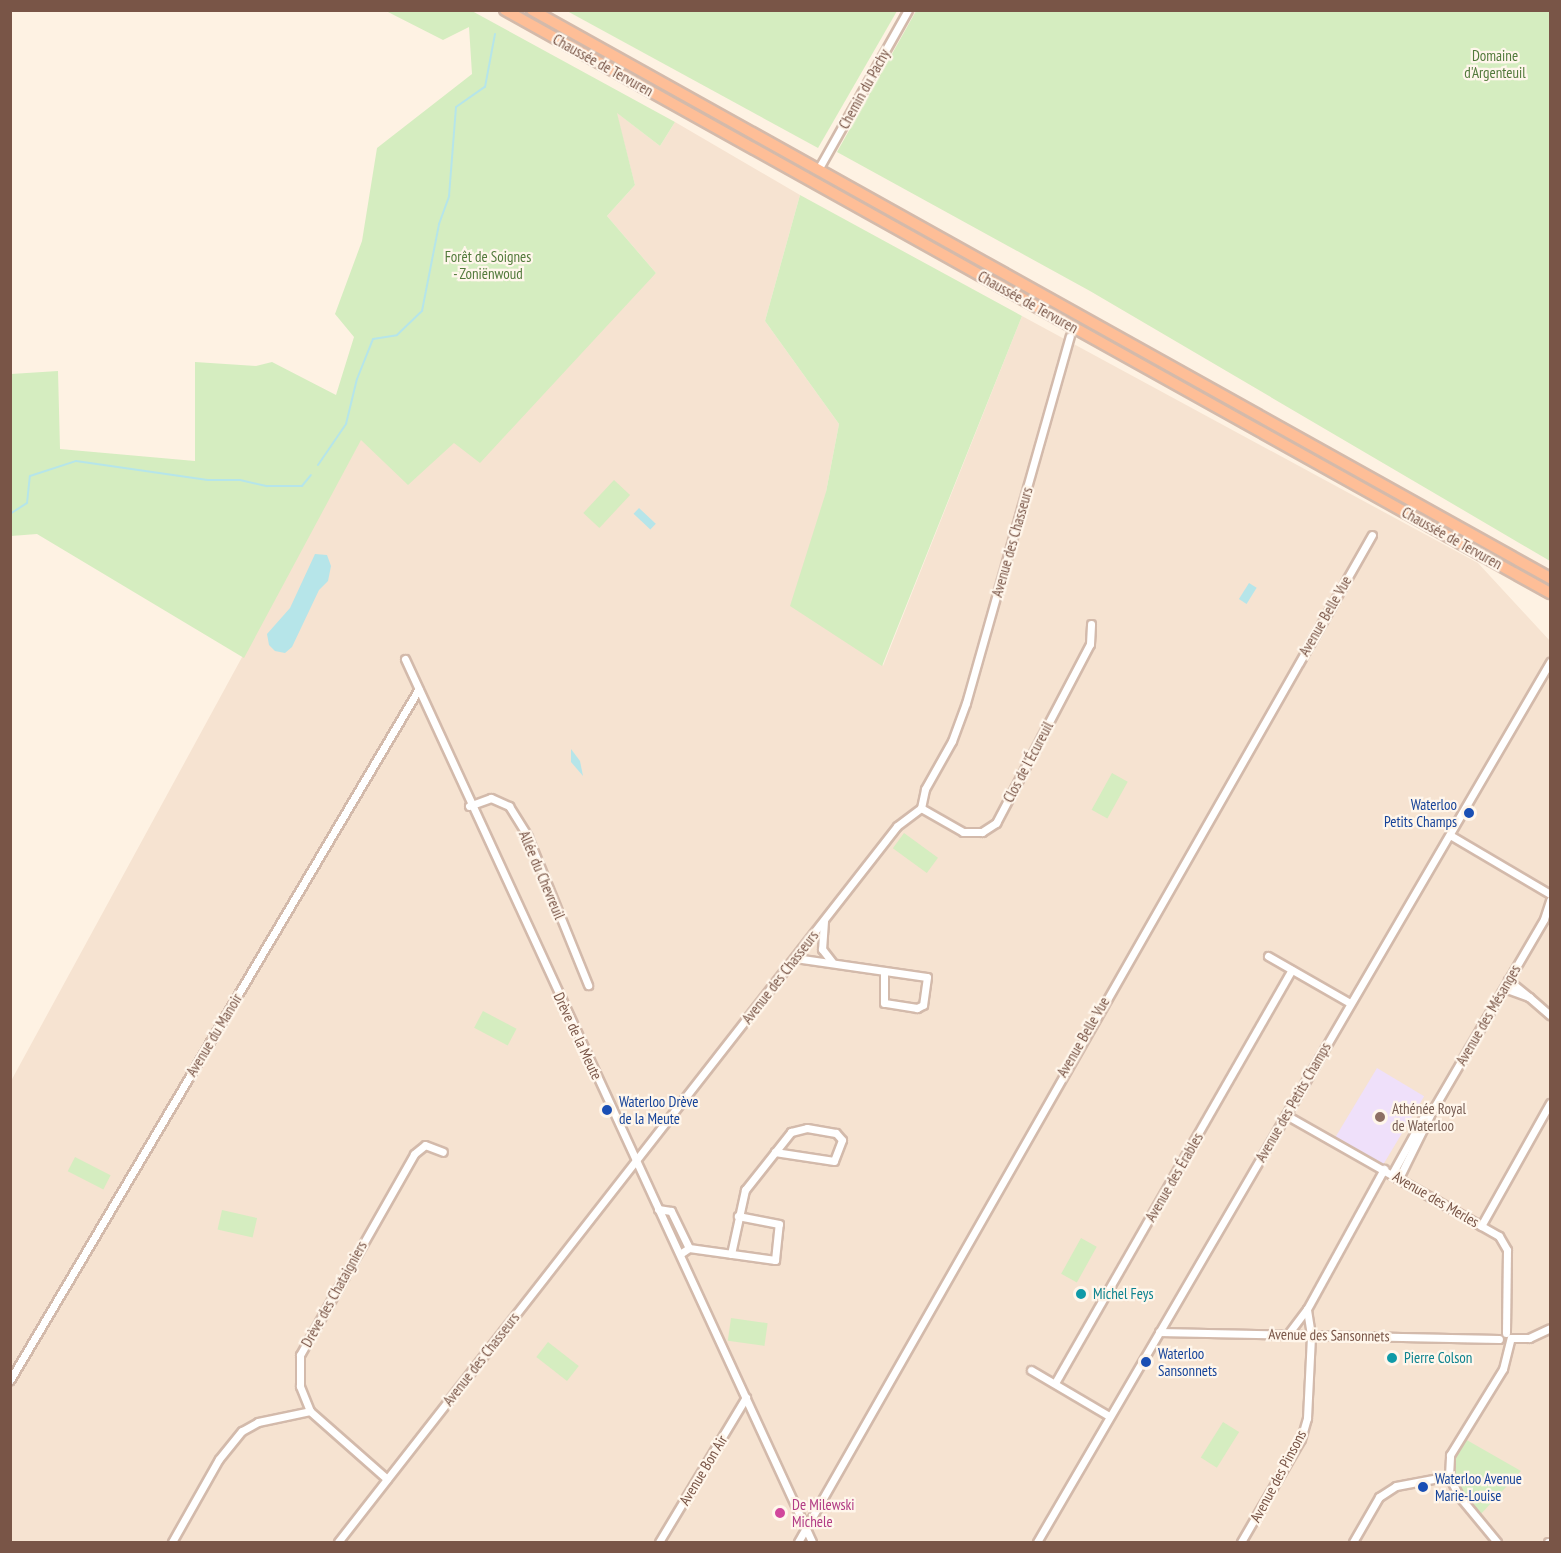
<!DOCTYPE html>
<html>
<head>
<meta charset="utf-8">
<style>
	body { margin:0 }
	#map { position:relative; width:1561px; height:1553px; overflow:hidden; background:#fef2e3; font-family:"PT Sans Narrow",sans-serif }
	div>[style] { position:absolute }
	.residential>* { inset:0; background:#f6e3d1 }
	.education>* { inset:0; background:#efe0fa; transform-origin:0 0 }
	.green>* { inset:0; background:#d5edc0; transform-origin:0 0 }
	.water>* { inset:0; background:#b6e5e9; transform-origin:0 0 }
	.stream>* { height:2px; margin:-1px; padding:0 1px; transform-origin:1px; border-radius:1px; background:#b6e5e9 }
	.roads { filter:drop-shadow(2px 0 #d3baab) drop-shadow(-2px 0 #d3baab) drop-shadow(0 2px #d3baab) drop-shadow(0 -2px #d3baab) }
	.minor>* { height:7px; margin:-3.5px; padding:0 3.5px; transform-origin:3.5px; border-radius:3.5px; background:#fff }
	.trunk>* { height:10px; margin:-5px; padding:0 5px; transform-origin:5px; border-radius:5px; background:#febe97 }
	.dots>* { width:16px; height:16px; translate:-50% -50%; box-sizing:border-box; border:3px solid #fff6eb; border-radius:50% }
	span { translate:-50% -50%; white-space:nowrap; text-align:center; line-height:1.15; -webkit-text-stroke:4.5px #fff6eb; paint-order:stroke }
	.park-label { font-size:15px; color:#527a3b }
	.street-label { font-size:15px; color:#795547 }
	.transit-label { font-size:15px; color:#164399 }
	.right { translate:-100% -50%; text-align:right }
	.left { translate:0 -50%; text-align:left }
	.education-label { font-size:15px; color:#785e54 }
	.culture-label { font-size:15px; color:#0d838f }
	.hotel-label { font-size:15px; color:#b23c85 }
	.frame { position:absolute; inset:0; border:12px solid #795547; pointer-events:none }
</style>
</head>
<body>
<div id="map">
	<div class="residential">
		<div style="clip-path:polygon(616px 112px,660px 146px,675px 122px,800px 195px,765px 321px,839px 424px,826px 492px,883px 666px,1022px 316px,1478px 563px,1550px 641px,1550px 1542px,11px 1542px,11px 1081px,361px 439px,454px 443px,656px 273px,607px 216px,635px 185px)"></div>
	</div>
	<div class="education">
		<div style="left:1377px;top:1068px;width:55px;height:80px;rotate:31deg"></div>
	</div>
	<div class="green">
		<div style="clip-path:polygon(386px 11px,472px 11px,675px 122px,660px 146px,617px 113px,635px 185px,607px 216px,656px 273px,480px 463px,454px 443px,408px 485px,361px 440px,244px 658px,37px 534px,11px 536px,11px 374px,58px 371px,60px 449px,195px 461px,195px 362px,256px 366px,272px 362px,336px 395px,354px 337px,335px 314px,362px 241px,377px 148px,472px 74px,469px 27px,443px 40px)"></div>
		<div style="clip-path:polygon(567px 11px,897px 11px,818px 148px)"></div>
		<div style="clip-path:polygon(916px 11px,1550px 11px,1550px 561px,1090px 291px,837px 152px)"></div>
		<div style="clip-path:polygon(800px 195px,1022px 316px,882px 666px,790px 606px,826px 492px,839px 424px,765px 321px)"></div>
		<div style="left:614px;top:480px;width:22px;height:45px;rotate:43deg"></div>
		<div style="left:1112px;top:773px;width:18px;height:42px;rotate:29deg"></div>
		<div style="left:904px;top:833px;width:42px;height:19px;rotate:36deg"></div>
		<div style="left:483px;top:1011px;width:38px;height:19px;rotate:28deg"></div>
		<div style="left:75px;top:1157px;width:40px;height:16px;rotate:27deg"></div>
		<div style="left:222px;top:1210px;width:36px;height:20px;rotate:13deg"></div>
		<div style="left:1081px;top:1238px;width:18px;height:41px;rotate:29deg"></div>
		<div style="left:731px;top:1318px;width:37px;height:23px;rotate:8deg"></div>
		<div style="left:548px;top:1342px;width:39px;height:19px;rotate:38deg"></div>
		<div style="left:1223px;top:1422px;width:19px;height:42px;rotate:32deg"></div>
		<div style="clip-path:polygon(1465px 1439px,1521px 1471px,1479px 1516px,1461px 1494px,1454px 1478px,1454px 1455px)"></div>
	</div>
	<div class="water">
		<div style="left:639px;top:508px;width:23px;height:8px;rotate:43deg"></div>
		<div style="clip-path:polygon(315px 554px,327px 555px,331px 566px,328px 581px,319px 590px,292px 647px,285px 653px,275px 651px,269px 645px,267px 634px,290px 608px)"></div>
		<div style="left:1249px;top:583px;width:9px;height:19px;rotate:32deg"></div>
		<div style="clip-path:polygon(571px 749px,580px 761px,583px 776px,571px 762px)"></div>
	</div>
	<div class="stream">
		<div style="left:318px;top:465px;width:50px;rotate:-55.7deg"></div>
		<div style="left:346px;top:424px;width:46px;rotate:-76.3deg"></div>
		<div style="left:357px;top:379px;width:43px;rotate:-68.2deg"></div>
		<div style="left:373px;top:339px;width:24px;rotate:-9deg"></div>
		<div style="left:397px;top:335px;width:35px;rotate:-44deg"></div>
		<div style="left:422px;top:311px;width:89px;rotate:-78.9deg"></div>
		<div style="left:439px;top:224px;width:30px;rotate:-70deg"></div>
		<div style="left:449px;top:196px;width:89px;rotate:-85.5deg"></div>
		<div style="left:456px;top:107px;width:35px;rotate:-35deg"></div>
		<div style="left:485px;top:87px;width:54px;rotate:-79.3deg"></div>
		<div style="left:10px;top:514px;width:20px;rotate:-33deg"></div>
		<div style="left:27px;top:503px;width:27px;rotate:-84deg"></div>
		<div style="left:30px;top:476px;width:48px;rotate:-18.1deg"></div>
		<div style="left:76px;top:461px;width:133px;rotate:8.2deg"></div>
		<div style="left:208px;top:480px;width:32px"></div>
		<div style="left:240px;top:480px;width:28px;rotate:13deg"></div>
		<div style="left:267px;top:486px;width:35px"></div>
		<div style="left:302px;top:486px;width:14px;rotate:-51deg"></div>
	</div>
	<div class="roads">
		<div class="minor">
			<div style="left:819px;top:168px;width:181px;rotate:-60.6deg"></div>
			<div style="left:405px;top:659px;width:972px;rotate:65.25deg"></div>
			<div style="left:469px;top:806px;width:23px;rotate:-20deg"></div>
			<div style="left:491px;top:798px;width:20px;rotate:24deg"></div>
			<div style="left:509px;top:806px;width:36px;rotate:58deg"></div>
			<div style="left:528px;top:837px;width:160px;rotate:67.9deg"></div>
			<div style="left:921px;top:808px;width:48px;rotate:29.7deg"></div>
			<div style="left:963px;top:832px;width:19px"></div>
			<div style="left:982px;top:832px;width:17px;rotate:-33deg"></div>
			<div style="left:996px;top:823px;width:202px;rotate:-62.3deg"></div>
			<div style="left:1090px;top:644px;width:20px;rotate:-87deg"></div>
			<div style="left:1450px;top:835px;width:116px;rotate:30.5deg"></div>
			<div style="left:824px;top:921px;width:28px;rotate:94deg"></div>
			<div style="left:822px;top:949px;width:16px;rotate:52deg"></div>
			<div style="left:1268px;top:956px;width:95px;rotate:29.8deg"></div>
			<div style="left:795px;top:958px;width:133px;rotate:8.2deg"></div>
			<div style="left:927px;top:977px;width:28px;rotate:98deg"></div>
			<div style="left:923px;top:1005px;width:7px;rotate:153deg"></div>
			<div style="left:917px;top:1008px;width:33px;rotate:-171deg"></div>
			<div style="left:884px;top:1003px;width:32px;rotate:-90deg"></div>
			<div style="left:1508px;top:980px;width:27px;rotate:39deg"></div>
			<div style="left:1504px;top:988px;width:27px;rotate:20deg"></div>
			<div style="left:1529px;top:997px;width:28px;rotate:41deg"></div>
			<div style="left:1286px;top:1115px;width:245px;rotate:29.6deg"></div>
			<div style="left:1499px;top:1236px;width:16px;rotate:60deg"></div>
			<div style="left:1507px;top:1250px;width:83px;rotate:90.7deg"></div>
			<div style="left:1392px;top:1174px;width:64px;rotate:-61deg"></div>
			<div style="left:1423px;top:1118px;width:11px;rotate:-38deg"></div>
			<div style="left:1399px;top:1178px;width:75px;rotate:-63.8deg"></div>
			<div style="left:1432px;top:1111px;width:222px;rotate:-59.7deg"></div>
			<div style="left:1544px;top:919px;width:20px;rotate:-72deg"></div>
			<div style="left:658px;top:1209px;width:13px;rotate:9deg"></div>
			<div style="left:671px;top:1211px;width:41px;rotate:64.1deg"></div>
			<div style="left:1481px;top:1226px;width:141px;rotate:-60.7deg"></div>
			<div style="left:680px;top:1254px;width:11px;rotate:-34deg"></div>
			<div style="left:689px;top:1248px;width:87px;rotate:7.9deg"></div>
			<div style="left:775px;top:1260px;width:36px;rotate:-84deg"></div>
			<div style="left:779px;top:1224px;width:42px;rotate:-169deg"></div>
			<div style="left:731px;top:1254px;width:66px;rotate:-77.7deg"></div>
			<div style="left:745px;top:1190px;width:74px;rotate:-51.6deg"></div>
			<div style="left:791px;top:1132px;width:16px;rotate:-14deg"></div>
			<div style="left:807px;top:1128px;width:29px;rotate:10deg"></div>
			<div style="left:836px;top:1133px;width:9px;rotate:49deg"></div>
			<div style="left:842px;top:1140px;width:22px;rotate:111deg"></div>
			<div style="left:834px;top:1161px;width:60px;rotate:-171.3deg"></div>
			<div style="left:1159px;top:1332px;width:340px;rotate:1.2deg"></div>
			<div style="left:1288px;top:1334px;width:31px;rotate:-53deg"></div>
			<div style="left:1307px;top:1309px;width:160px;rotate:-61.2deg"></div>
			<div style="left:1511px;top:1338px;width:18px"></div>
			<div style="left:1529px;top:1338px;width:23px;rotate:-25deg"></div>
			<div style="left:1031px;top:1370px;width:91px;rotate:30.5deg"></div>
			<div style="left:10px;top:1380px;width:802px;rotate:-59.4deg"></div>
			<div style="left:1055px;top:1383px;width:476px;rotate:-60.2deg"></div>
			<div style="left:387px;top:1479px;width:103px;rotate:-138.6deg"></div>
			<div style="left:310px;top:1411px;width:27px;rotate:-112deg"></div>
			<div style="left:300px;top:1386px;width:31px;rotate:-90deg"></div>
			<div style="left:300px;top:1355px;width:231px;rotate:-60.4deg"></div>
			<div style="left:414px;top:1154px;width:14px;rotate:-39deg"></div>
			<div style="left:425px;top:1145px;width:19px;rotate:21deg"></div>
			<div style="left:172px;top:1542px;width:95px;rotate:-60.5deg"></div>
			<div style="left:219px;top:1459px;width:36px;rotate:-51deg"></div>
			<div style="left:242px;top:1431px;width:18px;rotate:-29deg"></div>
			<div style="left:258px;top:1422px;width:53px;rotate:-11.9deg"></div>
			<div style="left:338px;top:1542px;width:908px;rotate:-52.02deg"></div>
			<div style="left:897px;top:826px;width:30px;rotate:-37deg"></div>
			<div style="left:921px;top:808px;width:19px;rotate:-78deg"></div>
			<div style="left:925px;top:789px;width:55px;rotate:-60.6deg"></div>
			<div style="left:952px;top:741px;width:40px;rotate:-69.8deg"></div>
			<div style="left:966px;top:703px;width:381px;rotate:-74.2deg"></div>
			<div style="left:659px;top:1542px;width:169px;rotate:-59deg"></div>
			<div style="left:798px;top:1542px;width:1159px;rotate:-60.32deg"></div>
			<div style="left:1037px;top:1542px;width:1019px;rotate:-59.76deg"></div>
			<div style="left:1241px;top:1542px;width:119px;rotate:-59.8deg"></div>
			<div style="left:1301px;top:1439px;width:22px;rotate:-74deg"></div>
			<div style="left:1307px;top:1418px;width:83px;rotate:-87.2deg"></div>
			<div style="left:1311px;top:1335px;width:26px;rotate:-99deg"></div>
			<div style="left:1353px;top:1542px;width:52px;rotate:-60deg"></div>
			<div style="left:1379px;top:1497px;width:20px;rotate:-33deg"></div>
			<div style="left:1396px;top:1486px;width:54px;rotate:-10.7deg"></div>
			<div style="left:1497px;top:1542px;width:60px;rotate:-129.6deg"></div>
			<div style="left:1459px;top:1496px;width:22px;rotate:-117deg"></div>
			<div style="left:1449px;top:1476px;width:21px;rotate:-87deg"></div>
			<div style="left:1450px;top:1455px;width:101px;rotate:-58.4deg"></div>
			<div style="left:1503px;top:1369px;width:32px;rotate:-76deg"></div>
			<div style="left:1548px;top:1542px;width:2px"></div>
		</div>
		<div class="trunk">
			<div style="left:505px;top:10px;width:1197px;rotate:29.16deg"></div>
			<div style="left:532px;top:10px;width:1166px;rotate:29.16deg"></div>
		</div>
	</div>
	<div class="dots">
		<div style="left:1469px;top:813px;background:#1a4fb4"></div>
		<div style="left:607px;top:1110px;background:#1a4fb4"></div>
		<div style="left:1380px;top:1117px;background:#8d6e63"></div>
		<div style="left:1081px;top:1294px;background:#0f9aa8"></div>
		<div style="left:1392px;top:1358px;background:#0f9aa8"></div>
		<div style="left:1146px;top:1362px;background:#1a4fb4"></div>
		<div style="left:1423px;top:1487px;background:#1a4fb4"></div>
		<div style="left:780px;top:1513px;background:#d1479c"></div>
	</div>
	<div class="park-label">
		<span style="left:1495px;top:64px">Domaine<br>d'Argenteuil</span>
		<span style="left:488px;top:265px">Forêt de Soignes<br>- Zoniënwoud</span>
	</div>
	<div class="street-label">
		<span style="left:603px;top:65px;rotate:29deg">Chaussée de Tervuren</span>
		<span style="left:864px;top:89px;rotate:-61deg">Chemin du Pachy</span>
		<span style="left:1028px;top:302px;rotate:29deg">Chaussée de Tervuren</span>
		<span style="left:1452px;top:538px;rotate:29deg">Chaussée de Tervuren</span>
		<span style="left:1012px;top:542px;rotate:-74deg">Avenue des Chasseurs</span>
		<span style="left:1325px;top:616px;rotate:-60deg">Avenue Belle Vue</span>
		<span style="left:1028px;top:762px;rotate:-62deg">Clos de l'Écureuil</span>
		<span style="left:542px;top:875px;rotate:67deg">Allée du Chevreuil</span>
		<span style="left:780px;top:977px;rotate:-52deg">Avenue des Chasseurs</span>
		<span style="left:1488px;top:1015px;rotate:-60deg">Avenue des Mésanges</span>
		<span style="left:214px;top:1035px;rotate:-59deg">Avenue du Manoir</span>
		<span style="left:578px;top:1036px;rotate:65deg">Drève de la Meute</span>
		<span style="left:1083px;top:1037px;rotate:-60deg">Avenue Belle Vue</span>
		<span style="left:1293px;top:1102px;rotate:-60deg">Avenue des Petits Champs</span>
		<span style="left:1174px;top:1177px;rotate:-60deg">Avenue des Érables</span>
		<span style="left:1436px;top:1199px;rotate:30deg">Avenue des Merles</span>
		<span style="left:334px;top:1294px;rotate:-61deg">Drève des Chataigniers</span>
		<span style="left:1329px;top:1335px;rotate:1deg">Avenue des Sansonnets</span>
		<span style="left:481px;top:1359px;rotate:-52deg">Avenue des Chasseurs</span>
		<span style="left:703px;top:1470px;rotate:-59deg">Avenue Bon Air</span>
		<span style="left:1278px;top:1476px;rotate:-62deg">Avenue des Pinsons</span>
	</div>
	<div class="transit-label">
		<span class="right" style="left:1457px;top:813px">Waterloo<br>Petits Champs</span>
		<span class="left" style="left:619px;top:1110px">Waterloo Drève<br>de la Meute</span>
		<span class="left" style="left:1158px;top:1362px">Waterloo<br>Sansonnets</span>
		<span class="left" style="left:1435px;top:1487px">Waterloo Avenue<br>Marie-Louise</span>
	</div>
	<div class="education-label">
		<span class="left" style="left:1392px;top:1117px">Athénée Royal<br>de Waterloo</span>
	</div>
	<div class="culture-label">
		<span class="left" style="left:1093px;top:1294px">Michel Feys</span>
		<span class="left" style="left:1404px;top:1358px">Pierre Colson</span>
	</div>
	<div class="hotel-label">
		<span class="left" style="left:792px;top:1513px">De Milewski<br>Michele</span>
	</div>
	<div class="frame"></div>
</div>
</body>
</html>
